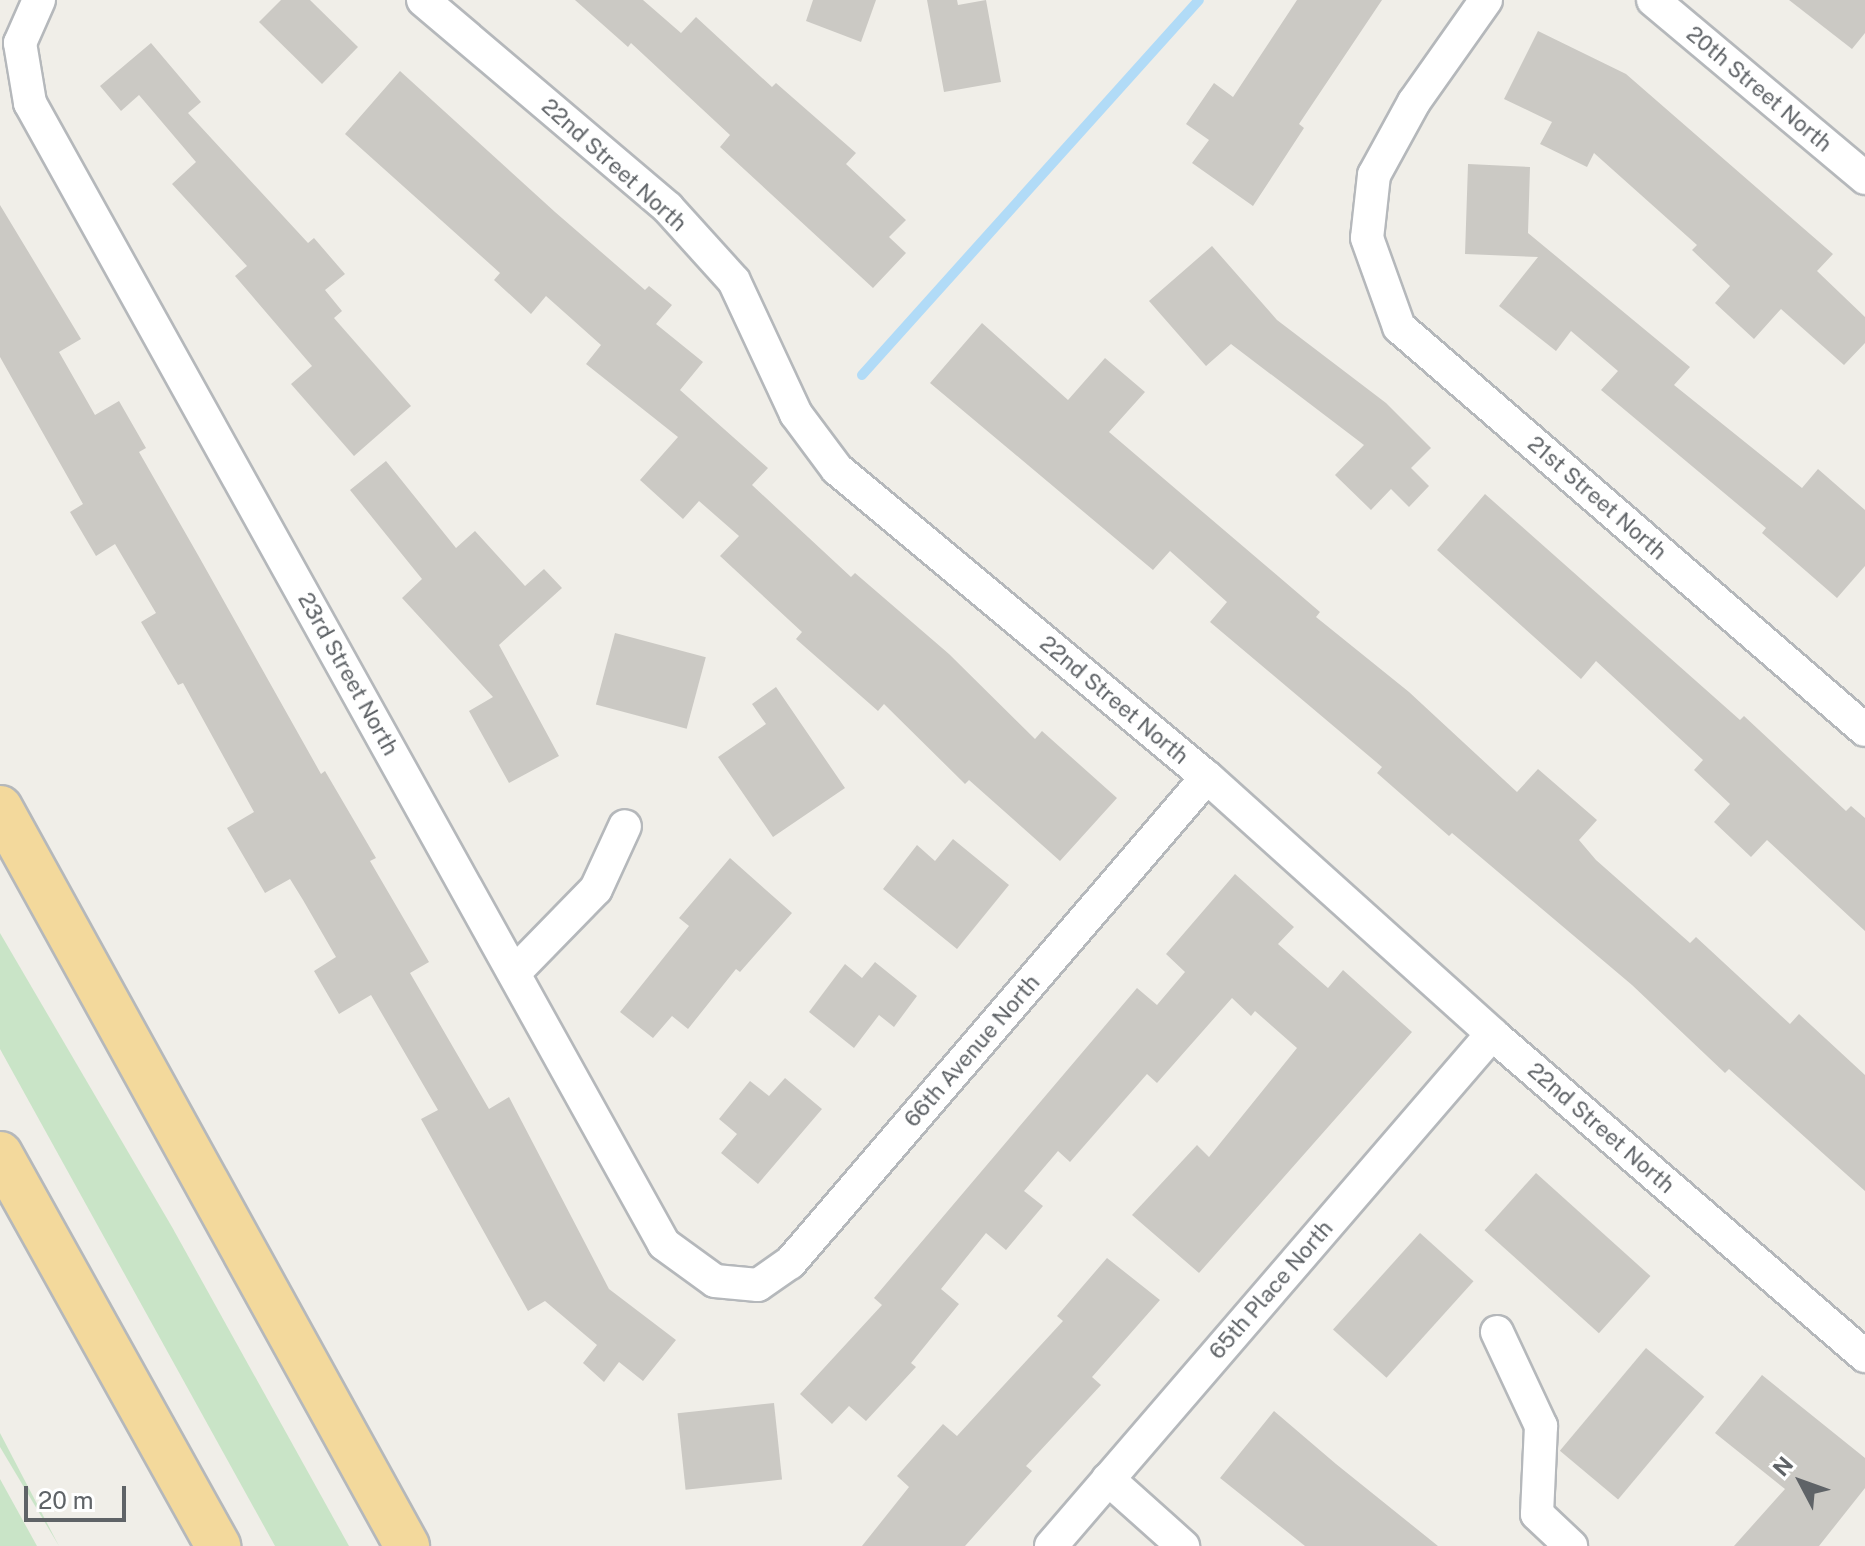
<!DOCTYPE html>
<html>
<head>
<meta charset="utf-8">
<style>
	body { margin:0 }
	#map { position:relative; width:1865px; height:1546px; overflow:hidden; background:#f0eee8; font-family:"Public Sans",sans-serif }
	div>[style] { position:absolute }
	.green>* { inset:0; background:#c9e4c7 }
	.stream>* { height:10px; margin:-5px; padding:0 5px; transform-origin:5px; border-radius:5px; background:#b1dbf7 }
	.building>* { inset:0; background:#cbc9c4; transform-origin:0 0 }
	.roads { filter:drop-shadow(2px 0 #b5b8bb) drop-shadow(-2px 0 #b5b8bb) drop-shadow(0 2px #b5b8bb) drop-shadow(0 -2px #b5b8bb) }
	.minor>* { height:32px; margin:-16px; padding:0 16px; transform-origin:16px; border-radius:16px; background:#fff }
	.motorway>* { height:44px; margin:-22px; padding:0 22px; transform-origin:22px; border-radius:22px; background:#f3d99c }
	span { translate:-50% -50%; white-space:nowrap; text-align:center; line-height:1.15; -webkit-text-stroke:8px #fff; paint-order:stroke }
	.street-label { font-size:22px; color:#5f6367 }
	.north { position:absolute; left:1761px; top:1442px; width:80px; height:80px; -webkit-text-stroke:6px #fff; paint-order:stroke; rotate:311deg; font-size:22px; font-weight:700; line-height:32px; text-align:center; color:#5f6367 }
	.north::after { content:''; display:block; margin:auto; width:28px; height:36px; background:#5f6367; clip-path:polygon(50% 0,100% 100%,50% 72%,0 100%) }
	.scale { position:absolute; left:24px; top:1486px; width:102px; height:36px; box-sizing:border-box; border:4px solid #5f6367; border-top:0; padding-left:10px; font-size:24px; line-height:28px; white-space:nowrap; color:#5f6367; -webkit-text-stroke:6px #fff; paint-order:stroke }
</style>
</head>
<body>
<div id="map">
	<div class="green">
		<div style="clip-path:polygon(0 933px,172px 1227px,349px 1546px,275px 1546px,0 1049px)"></div>
		<div style="clip-path:polygon(0 1433px,59px 1546px,0 1447px)"></div>
		<div style="clip-path:polygon(0 1479px,37px 1546px,0 1546px)"></div>
	</div>
	<div class="stream">
		<div style="left:862px;top:375px;width:504px;rotate:-48.06deg"></div>
	</div>
	<div class="building">
		<div style="clip-path:polygon(281px 0,310px 0,358px 47px,322px 84px,259px 22px)"></div>
		<div style="clip-path:polygon(575px 0,643px 0,681px 33px,696px 17px,772px 87px,776px 83px,856px 153px,846px 164px,906px 220px,889px 237px,906px 253px,873px 288px,720px 147px,730px 135px,631px 43px,628px 47px)"></div>
		<div style="clip-path:polygon(813px 0,876px 0,861px 42px,806px 21px)"></div>
		<div style="clip-path:polygon(927px 0,957px 0,958px 5px,986px 0,1001px 82px,944px 92px)"></div>
		<div style="clip-path:polygon(1297px 0,1382px 0,1299px 124px,1304px 128px,1253px 206px,1192px 163px,1209px 140px,1186px 124px,1214px 83px,1233px 97px)"></div>
		<div style="clip-path:polygon(1789px 0,1865px 0,1865px 33px,1852px 49px)"></div>
		<div style="clip-path:polygon(1538px 31px,1626px 74px,1833px 254px,1817px 271px,1865px 317px,1865px 343px,1844px 365px,1781px 309px,1754px 339px,1715px 303px,1730px 286px,1692px 250px,1697px 245px,1594px 153px,1587px 167px,1540px 144px,1552px 122px,1504px 99px)"></div>
		<div style="clip-path:polygon(151px 43px,201px 102px,188px 113px,308px 243px,314px 238px,345px 274px,325px 290px,342px 311px,334px 318px,411px 406px,354px 456px,291px 384px,312px 366px,235px 276px,247px 266px,172px 184px,196px 162px,139px 95px,121px 111px,100px 86px)"></div>
		<div style="clip-path:polygon(400px 71px,555px 212px,645px 290px,649px 286px,672px 305px,656px 324px,703px 362px,680px 390px,768px 468px,752px 485px,851px 577px,855px 573px,949px 654px,1035px 739px,1042px 731px,1117px 798px,1060px 861px,969px 780px,965px 784px,884px 704px,878px 711px,796px 639px,802px 632px,720px 556px,739px 536px,699px 501px,683px 519px,640px 480px,678px 437px,586px 364px,601px 345px,546px 296px,531px 314px,494px 280px,500px 273px,345px 134px)"></div>
		<div style="clip-path:polygon(1468px 164px,1530px 167px,1528px 233px,1690px 367px,1674px 385px,1802px 488px,1818px 469px,1865px 510px,1865px 566px,1837px 598px,1762px 533px,1766px 528px,1601px 390px,1618px 371px,1571px 331px,1556px 351px,1499px 306px,1538px 257px,1465px 254px)"></div>
		<div style="clip-path:polygon(0 205px,81px 339px,59px 352px,95px 415px,119px 401px,146px 448px,139px 452px,198px 555px,321px 774px,325px 771px,376px 858px,370px 861px,429px 962px,410px 973px,489px 1109px,509px 1097px,609px 1289px,676px 1340px,643px 1381px,619px 1362px,604px 1382px,583px 1363px,597px 1345px,545px 1301px,528px 1311px,421px 1119px,438px 1110px,371px 995px,339px 1014px,314px 971px,336px 957px,303px 900px,290px 879px,265px 893px,227px 828px,254px 812px,183px 683px,178px 685px,141px 622px,156px 613px,115px 544px,96px 556px,70px 512px,83px 504px,0 357px)"></div>
		<div style="clip-path:polygon(1212px 246px,1277px 320px,1386px 403px,1431px 448px,1411px 468px,1429px 486px,1409px 507px,1391px 489px,1371px 510px,1335px 475px,1364px 445px,1231px 344px,1206px 366px,1149px 301px)"></div>
		<div style="clip-path:polygon(982px 323px,1068px 400px,1105px 358px,1145px 392px,1109px 432px,1320px 612px,1316px 617px,1409px 692px,1517px 792px,1538px 769px,1597px 820px,1579px 840px,1596px 860px,1690px 943px,1696px 937px,1790px 1024px,1799px 1014px,1865px 1075px,1865px 1191px,1729px 1069px,1725px 1073px,1632px 985px,1452px 833px,1449px 836px,1377px 773px,1382px 767px,1210px 622px,1227px 602px,1170px 551px,1153px 570px,930px 383px)"></div>
		<div style="clip-path:polygon(386px 461px,456px 548px,475px 531px,525px 586px,544px 569px,562px 588px,499px 645px,559px 756px,509px 783px,469px 711px,493px 697px,402px 598px,422px 579px,350px 490px)"></div>
		<div style="clip-path:polygon(1485px 494px,1740px 720px,1744px 716px,1846px 811px,1851px 806px,1865px 818px,1865px 931px,1767px 840px,1751px 857px,1714px 822px,1730px 804px,1694px 770px,1703px 760px,1596px 661px,1581px 679px,1437px 550px)"></div>
		<div style="left:615px;top:633px;width:94px;height:74px;rotate:15deg"></div>
		<div style="clip-path:polygon(776px 687px,845px 788px,773px 837px,718px 757px,766px 724px,752px 704px)"></div>
		<div style="clip-path:polygon(953px 839px,1009px 885px,957px 949px,883px 889px,917px 845px,935px 861px)"></div>
		<div style="clip-path:polygon(730px 858px,792px 913px,740px 972px,736px 969px,688px 1029px,672px 1016px,653px 1038px,620px 1012px,689px 926px,679px 918px)"></div>
		<div style="clip-path:polygon(1235px 874px,1294px 927px,1278px 944px,1328px 988px,1343px 970px,1412px 1032px,1199px 1273px,1132px 1215px,1197px 1145px,1209px 1157px,1297px 1048px,1255px 1011px,1251px 1016px,1232px 998px,1157px 1083px,1147px 1074px,1070px 1162px,1058px 1151px,1024px 1191px,1043px 1206px,1006px 1250px,986px 1233px,941px 1289px,959px 1304px,911px 1363px,916px 1367px,866px 1421px,849px 1406px,832px 1424px,800px 1394px,882px 1305px,874px 1298px,1137px 988px,1157px 1005px,1185px 972px,1166px 954px)"></div>
		<div style="clip-path:polygon(875px 962px,917px 996px,894px 1027px,879px 1015px,854px 1048px,809px 1012px,845px 964px,862px 978px)"></div>
		<div style="clip-path:polygon(785px 1078px,822px 1109px,758px 1184px,721px 1153px,737px 1134px,719px 1119px,750px 1081px,769px 1096px)"></div>
		<div style="left:1536px;top:1173px;width:154px;height:77px;rotate:42deg"></div>
		<div style="left:1420px;top:1233px;width:72px;height:130px;rotate:42deg"></div>
		<div style="clip-path:polygon(1107px 1258px,1160px 1300px,1092px 1377px,1101px 1385px,1026px 1466px,1032px 1471px,965px 1546px,862px 1546px,909px 1487px,897px 1476px,943px 1424px,957px 1436px,1063px 1321px,1057px 1316px)"></div>
		<div style="left:1646px;top:1348px;width:76px;height:134px;rotate:40deg"></div>
		<div style="clip-path:polygon(1762px 1375px,1865px 1458px,1865px 1488px,1819px 1546px,1734px 1546px,1785px 1489px,1715px 1433px)"></div>
		<div style="left:774px;top:1403px;width:77px;height:97px;rotate:84deg"></div>
		<div style="clip-path:polygon(1274px 1411px,1336px 1464px,1438px 1546px,1305px 1546px,1220px 1478px)"></div>
	</div>
	<div class="roads">
		<div class="minor">
			<div style="left:39px;top:0;width:47px;rotate:113.8deg"></div>
			<div style="left:20px;top:43px;width:61px;rotate:80.5deg"></div>
			<div style="left:30px;top:103px;width:1305px;rotate:60.94deg"></div>
			<div style="left:664px;top:1244px;width:63px;rotate:36deg"></div>
			<div style="left:715px;top:1281px;width:43px;rotate:5.3deg"></div>
			<div style="left:758px;top:1285px;width:39px;rotate:-35deg"></div>
			<div style="left:790px;top:1263px;width:640px;rotate:-49.37deg"></div>
			<div style="left:423px;top:0;width:321px;rotate:40.3deg"></div>
			<div style="left:668px;top:208px;width:98px;rotate:47.9deg"></div>
			<div style="left:734px;top:281px;width:147px;rotate:65deg"></div>
			<div style="left:796px;top:414px;width:69px;rotate:53.3deg"></div>
			<div style="left:837px;top:469px;width:481px;rotate:39.8deg"></div>
			<div style="left:1207px;top:777px;width:384px;rotate:42deg"></div>
			<div style="left:1492px;top:1034px;width:493px;rotate:40.8deg"></div>
			<div style="left:1486px;top:0;width:125px;rotate:125.2deg"></div>
			<div style="left:1414px;top:102px;width:83px;rotate:118.7deg"></div>
			<div style="left:1374px;top:175px;width:63px;rotate:96.3deg"></div>
			<div style="left:1367px;top:238px;width:95px;rotate:70.2deg"></div>
			<div style="left:1399px;top:327px;width:616px;rotate:40.85deg"></div>
			<div style="left:1653px;top:0;width:277px;rotate:40deg"></div>
			<div style="left:514px;top:973px;width:117px;rotate:-45.7deg"></div>
			<div style="left:596px;top:889px;width:69px;rotate:-65.3deg"></div>
			<div style="left:1497px;top:1332px;width:104px;rotate:64.9deg"></div>
			<div style="left:1541px;top:1426px;width:88px;rotate:92.6deg"></div>
			<div style="left:1537px;top:1514px;width:47px;rotate:43.3deg"></div>
			<div style="left:1108px;top:1479px;width:101px;rotate:41.8deg"></div>
			<div style="left:1051px;top:1546px;width:676px;rotate:-49.26deg"></div>
		</div>
		<div class="motorway">
			<div style="left:0;top:808px;width:843px;rotate:61.12deg"></div>
			<div style="left:0;top:1154px;width:449px;rotate:60.9deg"></div>
		</div>
	</div>
	<div class="street-label">
		<span style="left:1759px;top:89px;rotate:40deg">20th Street North</span>
		<span style="left:614px;top:165px;rotate:42deg">22nd Street North</span>
		<span style="left:1597px;top:498px;rotate:41deg">21st Street North</span>
		<span style="left:348px;top:674px;rotate:61deg">23rd Street North</span>
		<span style="left:1114px;top:700px;rotate:40deg">22nd Street North</span>
		<span style="left:972px;top:1051px;rotate:-49deg">66th Avenue North</span>
		<span style="left:1601px;top:1128px;rotate:41deg">22nd Street North</span>
		<span style="left:1271px;top:1290px;rotate:-49deg">65th Place North</span>
	</div>
	<div class="north">N</div>
	<div class="scale">20 m</div>
</div>
</body>
</html>
